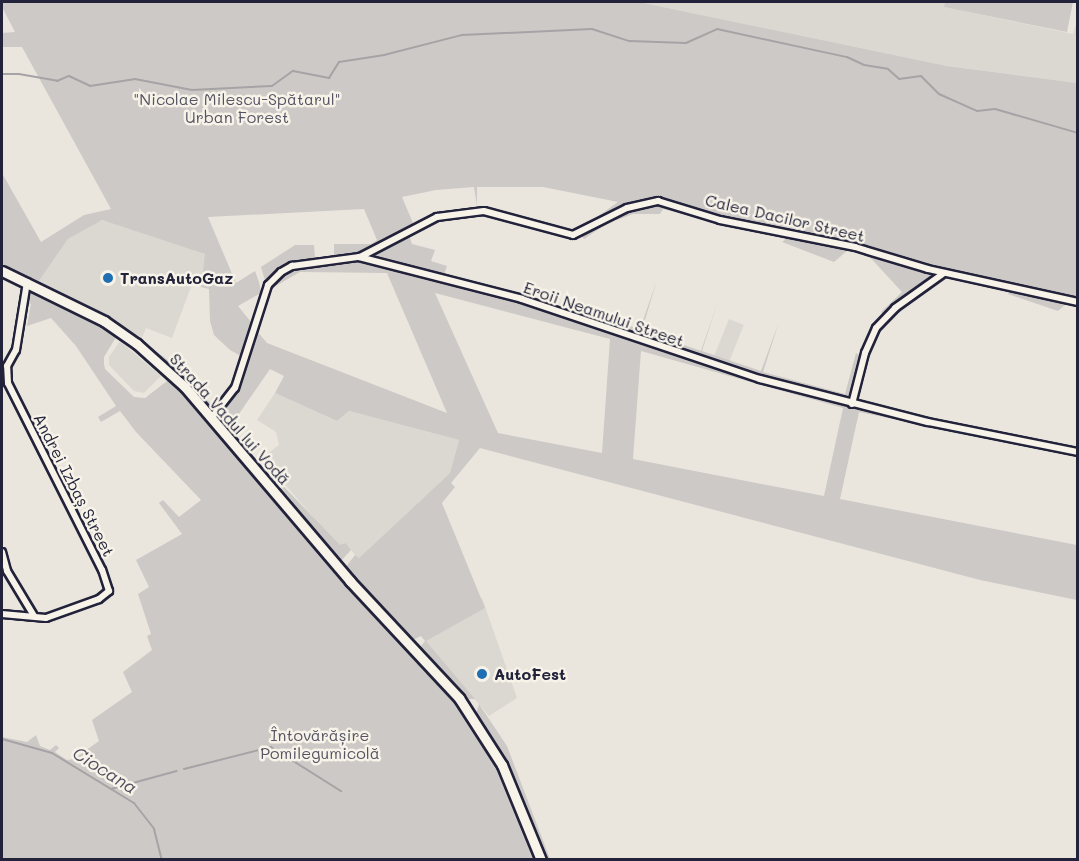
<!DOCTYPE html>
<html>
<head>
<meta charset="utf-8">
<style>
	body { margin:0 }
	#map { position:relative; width:1079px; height:861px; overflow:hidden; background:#eae6de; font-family:Mali,sans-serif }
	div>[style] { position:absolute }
	.built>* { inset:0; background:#dbd8d2; transform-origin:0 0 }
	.green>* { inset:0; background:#cdc9c6 }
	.stream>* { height:2px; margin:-1px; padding:0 1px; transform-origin:1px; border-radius:1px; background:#a6a3a6 }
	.roads { filter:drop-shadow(2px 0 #22223b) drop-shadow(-2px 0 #22223b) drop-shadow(0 2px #22223b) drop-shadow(0 -2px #22223b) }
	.street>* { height:6px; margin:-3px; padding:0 3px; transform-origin:3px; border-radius:3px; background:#f7f3e8 }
	.secondary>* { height:9px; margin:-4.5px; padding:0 4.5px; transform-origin:4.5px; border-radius:4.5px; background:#f7f3e8 }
	.dots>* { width:16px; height:16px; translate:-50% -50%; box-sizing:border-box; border:3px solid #f7f3e8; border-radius:50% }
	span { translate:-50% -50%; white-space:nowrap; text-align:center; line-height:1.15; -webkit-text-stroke:5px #f7f3e8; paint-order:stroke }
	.park-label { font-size:16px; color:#555465 }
	.street-label { font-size:16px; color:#22223b }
	.poi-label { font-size:16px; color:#22223b; font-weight:700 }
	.left { translate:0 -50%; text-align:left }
	.water-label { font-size:18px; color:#504f60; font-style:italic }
	.frame { position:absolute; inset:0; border:3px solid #22223b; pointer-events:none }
</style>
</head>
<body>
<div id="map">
	<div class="built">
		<div style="clip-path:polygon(639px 2px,945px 2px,945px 7px,1073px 34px,1077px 21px,1077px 83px,947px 66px)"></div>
		<div style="clip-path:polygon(96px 220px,107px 221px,206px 254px,201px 287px,192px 284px,172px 338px,146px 328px,142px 338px,117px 322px,39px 281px,68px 239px)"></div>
		<div style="left:729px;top:319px;width:16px;height:39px;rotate:22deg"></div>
		<div style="clip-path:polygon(120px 341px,161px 376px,144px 393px,134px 391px,109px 365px,109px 357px)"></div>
		<div style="clip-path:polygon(275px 393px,337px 421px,349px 411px,459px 440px,450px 473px,358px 559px,346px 543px,340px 546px,321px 526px,262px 458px,279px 445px,276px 432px,257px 420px)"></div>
		<div style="clip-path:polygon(370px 575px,482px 598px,517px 698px,489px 716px)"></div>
	</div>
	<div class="green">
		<div style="clip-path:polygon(2px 2px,639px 2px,947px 66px,1077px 83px,1077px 299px,942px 267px,855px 242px,700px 212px,666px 201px,652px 199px,636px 202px,583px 227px,618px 202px,543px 187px,477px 187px,477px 206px,474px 187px,436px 190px,402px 197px,413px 223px,394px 238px,357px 255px,334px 257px,334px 244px,371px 244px,377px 240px,364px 209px,208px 217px,236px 283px,255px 271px,259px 282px,261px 293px,238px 306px,251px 322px,241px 356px,230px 350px,214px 335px,210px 321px,209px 289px,201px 287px,205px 254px,102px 220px,68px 239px,39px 281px,2px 266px,2px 173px,41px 242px,84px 215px,111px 209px,22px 47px,2px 47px,2px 33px,15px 32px,2px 7px)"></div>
		<div style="clip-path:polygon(945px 2px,1073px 2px,1067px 32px,944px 7px)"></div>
		<div style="clip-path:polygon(658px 204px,695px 215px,695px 217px,663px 209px,660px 214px,633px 214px,617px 220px,615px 218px,584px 239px,581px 235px,624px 211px)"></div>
		<div style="clip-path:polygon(409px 235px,412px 244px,435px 250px,431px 261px,447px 266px,444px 275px,368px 257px)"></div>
		<div style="clip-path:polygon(787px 238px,848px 250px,834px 262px,782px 242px)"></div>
		<div style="clip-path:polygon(295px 245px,314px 245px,315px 259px,288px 265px,266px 284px,261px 267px)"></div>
		<div style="clip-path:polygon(866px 253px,937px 275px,906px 296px,884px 316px,881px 312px,902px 292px)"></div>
		<div style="clip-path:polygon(evenodd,355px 261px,521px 301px,547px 313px,738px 376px,932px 427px,859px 412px,840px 499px,1077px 545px,1077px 600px,980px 580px,480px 448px,451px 483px,455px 487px,442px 503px,485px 608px,426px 641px,475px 699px,466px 699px,421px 646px,425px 641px,421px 636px,413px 640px,345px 568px,355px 555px,359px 558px,450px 473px,459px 440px,349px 411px,337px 421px,275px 393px,284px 376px,270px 369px,232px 424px,226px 428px,217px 418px,233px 397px,241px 379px,256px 330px,267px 343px,447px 413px,387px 273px,300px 272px,272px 288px,289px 270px,294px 268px,355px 261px,435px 293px,610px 339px,602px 453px,498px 433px,435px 293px,355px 261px,641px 351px,843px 408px,824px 496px,633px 459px,641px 351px)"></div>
		<div style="clip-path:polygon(657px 280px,642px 330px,701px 351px,718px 301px,702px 351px,761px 371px,779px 322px,763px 372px,845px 394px,856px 353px,861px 356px,849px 400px,777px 382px,627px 333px,630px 326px,640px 329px)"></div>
		<div style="clip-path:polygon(30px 286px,118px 334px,104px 357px,104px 364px,105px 369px,134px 397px,145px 398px,171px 378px,193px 401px,348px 587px,455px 702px,496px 765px,535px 859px,2px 859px,2px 737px,27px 742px,36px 735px,40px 746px,50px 750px,56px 745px,59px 748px,55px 752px,67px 760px,74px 759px,99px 741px,92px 720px,132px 692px,123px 672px,152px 650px,147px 636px,151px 634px,138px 594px,149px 587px,136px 560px,182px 534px,159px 503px,163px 500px,179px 517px,201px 500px,136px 432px,120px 411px,101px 422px,98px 417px,116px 406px,76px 346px,51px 318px,27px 326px,31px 304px,25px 303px)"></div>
		<div style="clip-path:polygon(1011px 290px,1068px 302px,1058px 311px,1008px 294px)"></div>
		<div style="clip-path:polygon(117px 322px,177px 367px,214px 407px,210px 411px,172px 369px,118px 327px)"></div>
		<div style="clip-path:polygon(265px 467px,340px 545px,346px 543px,351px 550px,340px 562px)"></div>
		<div style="clip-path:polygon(479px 704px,507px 746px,550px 859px,546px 859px,506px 762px,476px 714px)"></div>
	</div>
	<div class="stream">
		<div style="left:2px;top:74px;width:17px"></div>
		<div style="left:19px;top:74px;width:39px;rotate:10deg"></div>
		<div style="left:57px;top:81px;width:13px;rotate:-23deg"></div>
		<div style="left:69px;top:76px;width:23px;rotate:25deg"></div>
		<div style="left:90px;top:86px;width:46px;rotate:-8.8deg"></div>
		<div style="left:135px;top:79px;width:58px;rotate:10.9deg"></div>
		<div style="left:192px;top:90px;width:80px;rotate:-2.9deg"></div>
		<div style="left:272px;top:86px;width:26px;rotate:-36deg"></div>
		<div style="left:293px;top:71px;width:37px;rotate:11deg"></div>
		<div style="left:329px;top:78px;width:19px;rotate:-58deg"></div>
		<div style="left:339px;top:62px;width:46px;rotate:-8.8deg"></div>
		<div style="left:384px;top:55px;width:81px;rotate:-14.4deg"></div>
		<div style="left:462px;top:35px;width:130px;rotate:-2.6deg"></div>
		<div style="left:592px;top:29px;width:40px;rotate:18deg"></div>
		<div style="left:630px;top:41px;width:56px;rotate:2deg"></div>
		<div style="left:686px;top:43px;width:34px;rotate:-24deg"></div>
		<div style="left:717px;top:29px;width:133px;rotate:12.2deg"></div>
		<div style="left:847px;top:57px;width:19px;rotate:25deg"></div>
		<div style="left:864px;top:65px;width:24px;rotate:9deg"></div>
		<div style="left:888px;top:69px;width:15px;rotate:42deg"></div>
		<div style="left:899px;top:79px;width:22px;rotate:-8deg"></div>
		<div style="left:921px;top:76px;width:25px;rotate:45deg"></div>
		<div style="left:939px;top:94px;width:42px;rotate:24.1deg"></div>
		<div style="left:977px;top:111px;width:18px;rotate:-6deg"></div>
		<div style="left:995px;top:109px;width:86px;rotate:16.1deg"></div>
		<div style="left:2px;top:739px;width:52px;rotate:15.6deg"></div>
		<div style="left:52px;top:753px;width:96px;rotate:31.4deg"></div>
		<div style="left:134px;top:803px;width:33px;rotate:52deg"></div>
		<div style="left:154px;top:829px;width:32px;rotate:76deg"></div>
		<div style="left:184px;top:769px;width:90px;rotate:-14.2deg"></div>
		<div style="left:271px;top:747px;width:83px;rotate:32.2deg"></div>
		<div style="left:111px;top:789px;width:68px;rotate:-15.3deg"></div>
	</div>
	<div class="roads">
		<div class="street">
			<div style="left:360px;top:257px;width:87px;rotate:-27.5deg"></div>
			<div style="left:437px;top:217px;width:47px;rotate:-7.3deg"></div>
			<div style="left:484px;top:211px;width:92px;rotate:15.1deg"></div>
			<div style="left:573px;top:235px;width:60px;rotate:-26.6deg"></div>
			<div style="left:627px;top:208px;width:32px;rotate:-13deg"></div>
			<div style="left:658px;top:201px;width:65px;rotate:17deg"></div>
			<div style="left:720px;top:220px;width:138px;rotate:11.3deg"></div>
			<div style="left:855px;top:247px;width:76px;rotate:16.8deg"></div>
			<div style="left:928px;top:269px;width:154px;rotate:12.4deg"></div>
			<div style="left:852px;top:404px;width:53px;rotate:-75.7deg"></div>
			<div style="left:865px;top:353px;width:27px;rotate:-66deg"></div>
			<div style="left:876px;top:328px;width:28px;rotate:-46deg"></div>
			<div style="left:895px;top:308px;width:60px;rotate:-35.5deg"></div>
			<div style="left:212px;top:417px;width:37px;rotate:-52deg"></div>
			<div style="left:235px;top:388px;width:108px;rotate:-72.2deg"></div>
			<div style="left:268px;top:285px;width:18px;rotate:-45deg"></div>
			<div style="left:281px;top:272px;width:13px;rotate:-29deg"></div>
			<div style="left:292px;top:266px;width:68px;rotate:-7.7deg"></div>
			<div style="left:359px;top:257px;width:168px;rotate:14.4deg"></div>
			<div style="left:522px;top:299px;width:251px;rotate:18.6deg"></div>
			<div style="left:760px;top:379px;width:173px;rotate:14.4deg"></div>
			<div style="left:928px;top:422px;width:153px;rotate:11.3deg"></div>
			<div style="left:2px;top:552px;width:20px;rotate:75deg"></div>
			<div style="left:7px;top:571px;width:52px;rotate:59deg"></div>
			<div style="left:2px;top:614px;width:44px;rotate:5.2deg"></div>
			<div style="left:46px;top:618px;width:56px;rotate:-19.7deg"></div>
			<div style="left:99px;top:599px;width:13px;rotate:-39deg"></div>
			<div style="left:109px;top:591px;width:22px;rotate:-108deg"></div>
			<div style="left:102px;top:570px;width:209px;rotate:-116.7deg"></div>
			<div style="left:8px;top:383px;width:17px;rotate:-93deg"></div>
			<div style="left:7px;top:366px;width:18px;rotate:-61deg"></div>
			<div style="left:16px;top:350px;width:69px;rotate:-80.8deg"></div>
		</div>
		<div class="secondary">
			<div style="left:2px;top:271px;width:114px;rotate:26.1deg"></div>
			<div style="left:104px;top:321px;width:40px;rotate:34.9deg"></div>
			<div style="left:137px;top:344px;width:64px;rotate:41.9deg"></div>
			<div style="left:185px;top:387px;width:255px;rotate:49.6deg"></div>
			<div style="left:350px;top:581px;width:160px;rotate:47deg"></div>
			<div style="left:459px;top:698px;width:80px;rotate:57.3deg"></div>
			<div style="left:502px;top:765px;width:103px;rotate:67.7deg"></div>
		</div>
	</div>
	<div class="dots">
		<div style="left:108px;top:278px;background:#1f6fb2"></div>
		<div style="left:482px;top:674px;background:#1f6fb2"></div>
	</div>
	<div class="park-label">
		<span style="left:237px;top:108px">"Nicolae Milescu-Spătarul"<br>Urban Forest</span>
		<span style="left:320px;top:744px">Întovărășire<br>Pomilegumicolă</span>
	</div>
	<div class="street-label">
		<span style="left:785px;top:218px;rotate:13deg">Calea Dacilor Street</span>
		<span style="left:604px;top:314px;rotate:19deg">Eroii Neamului Street</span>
		<span style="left:230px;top:419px;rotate:48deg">Strada Vadul lui Vodă</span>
		<span style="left:74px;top:485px;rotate:63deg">Andrei Izbaș Street</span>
	</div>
	<div class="poi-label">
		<span class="left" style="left:120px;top:278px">TransAutoGaz</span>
		<span class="left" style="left:494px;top:674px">AutoFest</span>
	</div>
	<div class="water-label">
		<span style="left:105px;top:770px;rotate:32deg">Ciocana</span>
	</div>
	<div class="frame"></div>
</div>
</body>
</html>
